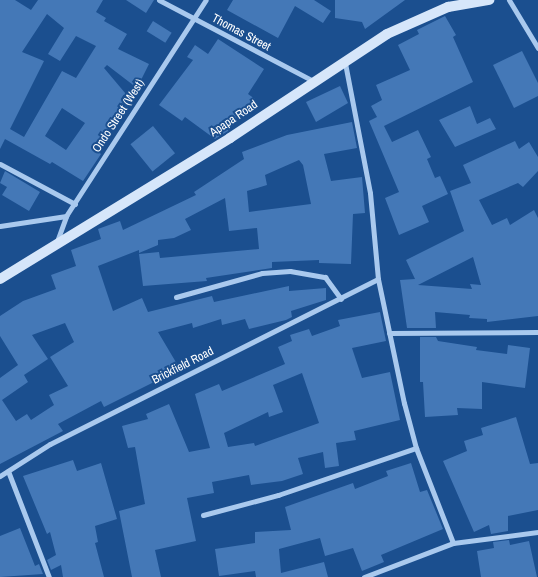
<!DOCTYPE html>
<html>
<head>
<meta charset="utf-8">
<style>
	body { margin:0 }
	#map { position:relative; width:538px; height:577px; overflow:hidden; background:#1b4f8f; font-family:"Archivo Narrow",sans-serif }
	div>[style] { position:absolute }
	.building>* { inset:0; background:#4478b7; transform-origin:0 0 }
	.street>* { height:5px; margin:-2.5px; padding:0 2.5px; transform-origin:2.5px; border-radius:2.5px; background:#a9c9ee }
	.secondary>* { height:10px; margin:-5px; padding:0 5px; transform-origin:5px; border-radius:5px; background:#d6e6fa }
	span { translate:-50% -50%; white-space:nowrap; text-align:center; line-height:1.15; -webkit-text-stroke:4px #1b4f8f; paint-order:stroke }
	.street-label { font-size:12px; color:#fff }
</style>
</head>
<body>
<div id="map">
	<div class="building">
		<div style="clip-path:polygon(evenodd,0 0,15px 0,31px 10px,38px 0,103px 0,96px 12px,106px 18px,104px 21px,127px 34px,118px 49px,149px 64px,137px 88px,107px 65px,104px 68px,131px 100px,118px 124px,114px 122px,95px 150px,101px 154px,83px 181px,52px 162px,50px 164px,5px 139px,0 149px,0 0,47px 14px,64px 28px,48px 54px,60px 61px,76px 36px,96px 46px,76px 78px,62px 71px,24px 137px,10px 129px,44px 61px,22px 52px,47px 14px,0 0,62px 108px,85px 123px,66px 150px,45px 136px,62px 108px)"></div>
		<div style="clip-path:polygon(126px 0,154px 0,146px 13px)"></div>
		<div style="clip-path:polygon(233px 0,314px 0,331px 11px,323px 23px,295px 6px,278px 38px,227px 10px)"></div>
		<div style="clip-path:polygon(335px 0,405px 0,365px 29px,362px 22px,335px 18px)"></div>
		<div style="clip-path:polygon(445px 16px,456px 35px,453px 37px,473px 82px,384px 126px,392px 142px,418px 130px,431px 157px,427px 159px,435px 178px,440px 176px,448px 194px,422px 206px,429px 222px,399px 235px,385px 198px,399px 192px,369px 121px,377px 117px,371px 106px,382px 100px,376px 85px,410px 70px,398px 45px,419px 34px,417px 30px)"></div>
		<div style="left:153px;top:21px;width:22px;height:12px;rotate:32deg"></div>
		<div style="clip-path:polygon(218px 39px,264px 69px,248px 94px,255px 99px,244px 115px,242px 113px,228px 131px,215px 139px,185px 117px,182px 121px,159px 105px,193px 60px,187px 57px,195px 45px,208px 54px)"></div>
		<div style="clip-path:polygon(522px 51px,538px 83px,538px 96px,514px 108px,493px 65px)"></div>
		<div style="clip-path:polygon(340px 86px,348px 103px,316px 122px,306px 102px)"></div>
		<div style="clip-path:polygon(470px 106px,477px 124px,490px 118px,496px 129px,455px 147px,439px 120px)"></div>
		<div style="clip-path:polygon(evenodd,352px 122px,357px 148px,324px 154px,331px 181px,362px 177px,365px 213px,353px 214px,351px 264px,319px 263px,319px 260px,272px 262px,272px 268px,206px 278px,207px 281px,143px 286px,139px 254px,159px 252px,160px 258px,259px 249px,257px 228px,229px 231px,225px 198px,185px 219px,191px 230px,174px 238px,158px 240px,158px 245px,139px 253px,139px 250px,98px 266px,113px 311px,142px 298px,148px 312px,212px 296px,214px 302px,289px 286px,289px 291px,326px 288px,326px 300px,291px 311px,292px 317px,286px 320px,249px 329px,245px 319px,222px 325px,221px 319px,193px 328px,192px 323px,158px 332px,180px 369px,104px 407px,101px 401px,58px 424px,63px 431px,0 464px,0 378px,18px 365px,0 336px,0 316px,23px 301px,56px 289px,51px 275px,76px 266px,71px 250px,101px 239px,98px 229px,120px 221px,123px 230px,196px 195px,194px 192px,244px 159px,242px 152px,287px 135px,352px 122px,299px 160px,303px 165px,311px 204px,249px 212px,247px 191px,267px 185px,265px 175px,299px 160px,352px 122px,65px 323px,74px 342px,50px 357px,68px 386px,49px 395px,54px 405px,31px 420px,27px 414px,16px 421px,2px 400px,28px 382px,24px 375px,48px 359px,32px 335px,65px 323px)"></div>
		<div style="left:153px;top:126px;width:35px;height:29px;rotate:51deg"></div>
		<div style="clip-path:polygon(evenodd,515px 141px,519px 149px,529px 142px,538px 157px,538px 171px,523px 187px,518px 183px,479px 200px,492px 225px,507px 218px,510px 225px,534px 210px,538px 218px,538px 316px,487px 322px,487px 319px,469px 318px,470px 315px,435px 312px,436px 328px,407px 328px,400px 280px,415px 279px,406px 260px,464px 231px,450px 191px,471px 183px,463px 165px,515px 141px,473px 257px,481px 285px,470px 284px,472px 289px,418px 285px,473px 257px)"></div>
		<div style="clip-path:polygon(5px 171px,40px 192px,29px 211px,2px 195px,7px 187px,0 183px)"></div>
		<div style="clip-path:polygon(evenodd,380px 312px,386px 341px,352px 348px,362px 378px,390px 372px,400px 420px,354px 431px,356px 440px,336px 443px,339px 466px,325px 468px,323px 452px,298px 458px,303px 474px,282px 481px,251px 485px,249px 475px,212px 482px,214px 493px,187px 498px,196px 541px,155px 550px,161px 577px,132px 577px,119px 511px,145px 504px,135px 447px,128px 448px,122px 426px,148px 419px,146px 414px,169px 404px,189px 452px,210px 448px,195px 394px,219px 384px,222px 391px,285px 364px,278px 347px,292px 341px,290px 335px,309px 329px,312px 336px,340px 326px,338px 320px,380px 312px,302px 373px,319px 423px,255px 446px,254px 443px,228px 447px,224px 433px,268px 412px,269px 417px,283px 412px,273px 385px,302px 373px)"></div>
		<div style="clip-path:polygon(420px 337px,436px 337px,438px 341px,477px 347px,476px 350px,507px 354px,508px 345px,530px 348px,525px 388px,482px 382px,482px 409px,457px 408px,458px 415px,425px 417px,423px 382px,420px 382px)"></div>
		<div style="clip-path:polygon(516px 417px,530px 464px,538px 463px,538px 510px,508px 516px,508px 531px,491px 534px,489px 525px,474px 532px,443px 461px,467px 451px,464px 441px,483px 435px,481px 428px)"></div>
		<div style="clip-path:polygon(73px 460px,77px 471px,101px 463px,117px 519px,95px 526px,98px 542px,95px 543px,104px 577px,63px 577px,61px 565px,51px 570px,47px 560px,56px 555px,50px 532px,47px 534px,23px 476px)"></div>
		<div style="clip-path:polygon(411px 463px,420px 492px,427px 490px,443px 529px,381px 555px,384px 562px,362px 571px,353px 548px,325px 556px,320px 538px,279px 549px,281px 573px,324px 562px,328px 577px,256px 577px,255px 571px,219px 576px,215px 549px,255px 543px,255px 532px,291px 530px,285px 507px,353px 483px,355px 489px,388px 476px,386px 471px)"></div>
		<div style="clip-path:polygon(20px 528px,35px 566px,39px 564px,43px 574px,0 577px,0 536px)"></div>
		<div style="clip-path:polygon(509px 540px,510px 545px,529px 541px,537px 577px,481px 577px,477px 551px,494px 548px,493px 542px)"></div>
	</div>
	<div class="street">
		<div style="left:159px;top:0;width:174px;rotate:27.7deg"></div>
		<div style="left:509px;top:0;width:56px;rotate:58.9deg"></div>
		<div style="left:345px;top:63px;width:132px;rotate:79.1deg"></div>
		<div style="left:370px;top:193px;width:86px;rotate:84.7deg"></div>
		<div style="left:378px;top:279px;width:127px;rotate:78.2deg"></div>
		<div style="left:404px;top:403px;width:47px;rotate:75.1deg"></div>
		<div style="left:416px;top:448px;width:102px;rotate:68.7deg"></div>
		<div style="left:0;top:164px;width:85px;rotate:28.1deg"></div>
		<div style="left:0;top:226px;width:67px;rotate:-8.6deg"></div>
		<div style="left:56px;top:244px;width:30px;rotate:-70deg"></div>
		<div style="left:66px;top:216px;width:257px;rotate:-57.1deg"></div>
		<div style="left:176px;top:297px;width:89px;rotate:-15.6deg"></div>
		<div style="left:262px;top:273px;width:28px;rotate:-4deg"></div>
		<div style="left:290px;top:271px;width:36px;rotate:10deg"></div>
		<div style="left:325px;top:277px;width:27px;rotate:54deg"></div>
		<div style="left:389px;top:333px;width:149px;rotate:-0.4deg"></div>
		<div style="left:8px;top:471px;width:114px;rotate:68.9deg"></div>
		<div style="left:0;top:476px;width:59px;rotate:-32.6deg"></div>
		<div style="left:50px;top:444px;width:367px;rotate:-26.7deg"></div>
		<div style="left:203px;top:515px;width:78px;rotate:-14.9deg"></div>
		<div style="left:278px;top:495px;width:146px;rotate:-18.8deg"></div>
		<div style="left:364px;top:577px;width:95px;rotate:-20.9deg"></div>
		<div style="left:453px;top:543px;width:86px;rotate:-7.4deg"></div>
	</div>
	<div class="secondary">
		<div style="left:0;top:279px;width:270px;rotate:-31.5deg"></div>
		<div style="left:230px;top:138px;width:188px;rotate:-33.5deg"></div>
		<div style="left:387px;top:34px;width:67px;rotate:-23.9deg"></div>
		<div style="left:448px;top:7px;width:42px;rotate:-9.7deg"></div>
	</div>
	<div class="street-label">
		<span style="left:241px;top:33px;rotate:28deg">Thomas Street</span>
		<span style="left:119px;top:116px;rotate:-57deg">Ondo Street (West)</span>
		<span style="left:234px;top:119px;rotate:-34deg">Apapa Road</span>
		<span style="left:183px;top:366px;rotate:-27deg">Brickfield Road</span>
	</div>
</div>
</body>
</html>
